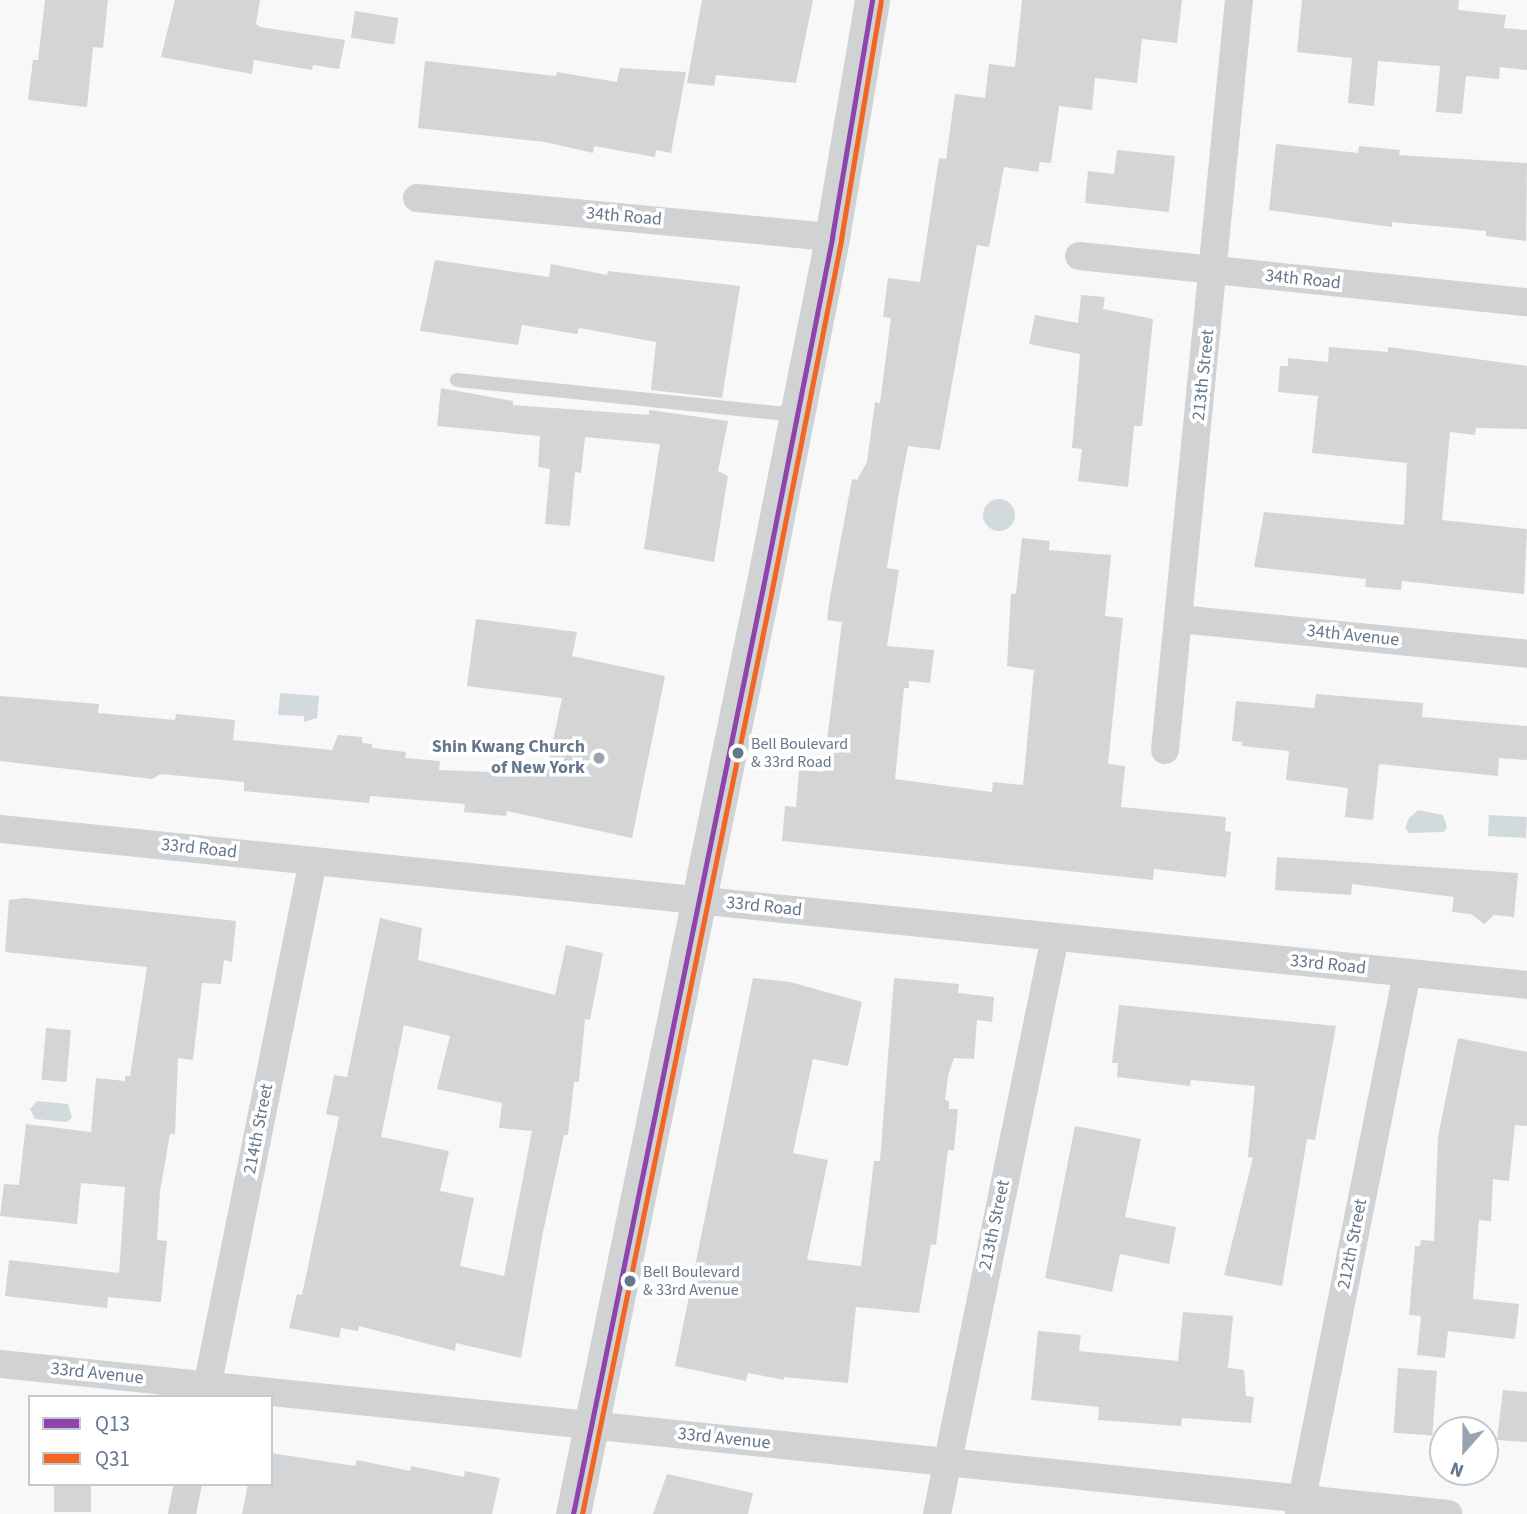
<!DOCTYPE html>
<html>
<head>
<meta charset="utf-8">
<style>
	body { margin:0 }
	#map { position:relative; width:1527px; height:1514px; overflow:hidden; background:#f8f8f8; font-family:"Source Sans 3",sans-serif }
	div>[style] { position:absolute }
	.water>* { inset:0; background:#d2dadd; transform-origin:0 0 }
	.round { border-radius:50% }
	.building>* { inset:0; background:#d4d5d7; transform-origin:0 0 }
	.service>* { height:14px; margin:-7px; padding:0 7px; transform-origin:7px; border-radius:7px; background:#d0d2d3 }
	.minor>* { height:28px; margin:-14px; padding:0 14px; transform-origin:14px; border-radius:14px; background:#d0d2d3 }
	.tertiary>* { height:35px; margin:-17.5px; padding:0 17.5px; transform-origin:17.5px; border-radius:17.5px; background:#d0d2d3 }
	.bus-1>* { height:5px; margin:-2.5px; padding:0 2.5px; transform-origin:2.5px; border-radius:2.5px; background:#8e44ad }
	.bus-2>* { height:5px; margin:-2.5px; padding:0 2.5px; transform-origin:2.5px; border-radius:2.5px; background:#f26522 }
	.dots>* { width:19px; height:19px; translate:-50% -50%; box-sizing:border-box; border:4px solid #fff; border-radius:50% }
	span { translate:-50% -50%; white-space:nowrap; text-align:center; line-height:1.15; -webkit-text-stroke:7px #fff; paint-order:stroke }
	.bus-label { font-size:16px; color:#65788b }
	.left { translate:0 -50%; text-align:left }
	.street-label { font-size:18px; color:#65788b }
	.poi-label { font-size:18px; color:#65788b; font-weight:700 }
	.right { translate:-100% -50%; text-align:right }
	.legend { position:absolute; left:28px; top:1395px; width:245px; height:91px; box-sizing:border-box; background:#fff; border:2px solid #c1c9d1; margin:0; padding:9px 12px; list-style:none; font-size:21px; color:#65788b }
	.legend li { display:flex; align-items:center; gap:14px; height:35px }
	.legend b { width:35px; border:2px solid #c1c9d1 }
	.north { position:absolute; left:1429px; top:1416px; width:70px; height:70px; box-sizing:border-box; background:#fff; border:2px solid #c1c9d1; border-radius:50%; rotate:201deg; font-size:19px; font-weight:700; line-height:28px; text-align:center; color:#65788b }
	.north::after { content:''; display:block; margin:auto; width:24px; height:32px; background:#98a5b1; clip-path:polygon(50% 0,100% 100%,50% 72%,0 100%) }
</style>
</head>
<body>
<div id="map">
	<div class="water">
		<div class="round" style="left:983px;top:499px;width:32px;height:32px"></div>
		<div style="clip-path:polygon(280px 693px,319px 696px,317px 718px,304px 722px,304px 716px,278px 715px)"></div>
		<div style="clip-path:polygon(1418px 810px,1443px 815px,1447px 827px,1444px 832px,1409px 833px,1405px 828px,1409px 818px)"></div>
		<div style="left:1489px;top:815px;width:38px;height:21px;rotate:3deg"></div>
		<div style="clip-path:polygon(37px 1101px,68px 1104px,72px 1118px,67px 1122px,35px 1119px,30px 1109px)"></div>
	</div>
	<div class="building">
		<div style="clip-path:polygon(45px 0,108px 0,103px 48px,93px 47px,87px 107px,28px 100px,33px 60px,38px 60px)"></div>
		<div style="clip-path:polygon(175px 0,260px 0,256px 24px,260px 27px,345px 40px,339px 69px,313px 65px,312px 70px,254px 60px,252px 74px,161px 57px)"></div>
		<div style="clip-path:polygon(702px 0,813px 0,796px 83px,716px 75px,714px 86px,687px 83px)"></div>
		<div style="clip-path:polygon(1022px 0,1182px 0,1177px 43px,1142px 39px,1137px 83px,1095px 78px,1092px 110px,1059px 106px,1051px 163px,1040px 162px,1038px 172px,1004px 167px,989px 247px,977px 245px,940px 450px,908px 446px,898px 498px,887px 568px,899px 570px,887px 646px,934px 650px,930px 683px,909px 681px,909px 688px,904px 688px,895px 779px,992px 792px,993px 782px,1023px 785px,1034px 670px,1007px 666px,1011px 594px,1016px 594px,1022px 538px,1050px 541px,1049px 550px,1111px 555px,1105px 616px,1123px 618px,1108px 764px,1125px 766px,1121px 807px,1226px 817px,1225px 831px,1231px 832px,1226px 877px,1154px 869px,1153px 880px,782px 841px,785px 806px,796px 807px,799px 770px,823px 772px,842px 622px,827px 620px,830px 597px,852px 479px,857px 480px,867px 462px,875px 402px,880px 403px,891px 318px,883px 317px,888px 278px,920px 282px,939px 158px,946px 159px,955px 94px,985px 98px,989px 64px,1015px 67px)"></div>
		<div style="clip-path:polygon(1302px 0,1459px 0,1458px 10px,1506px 15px,1504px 28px,1527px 30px,1527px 70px,1500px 67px,1499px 79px,1466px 76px,1462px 114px,1436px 112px,1440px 66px,1378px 61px,1374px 106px,1348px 103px,1352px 58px,1297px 52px)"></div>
		<div style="left:355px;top:11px;width:44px;height:27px;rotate:9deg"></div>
		<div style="clip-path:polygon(425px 61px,556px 76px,557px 72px,617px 82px,620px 68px,686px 72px,671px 153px,656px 150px,655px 157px,594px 146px,593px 153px,545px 142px,418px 128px)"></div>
		<div style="clip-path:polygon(1276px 144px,1358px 153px,1359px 146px,1400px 150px,1399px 155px,1527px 163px,1526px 241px,1486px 236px,1486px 231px,1392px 222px,1392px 227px,1269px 210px)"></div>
		<div style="clip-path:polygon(1117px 150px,1175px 156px,1169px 212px,1085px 203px,1088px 171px,1114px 174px)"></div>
		<div style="clip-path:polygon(435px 260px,549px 277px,551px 264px,607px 275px,608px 271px,740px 286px,722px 398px,651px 390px,656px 342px,579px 328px,577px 334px,522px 325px,518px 345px,420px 331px)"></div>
		<div style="clip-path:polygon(1081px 295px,1105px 297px,1103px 309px,1153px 319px,1142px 426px,1134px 426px,1128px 487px,1078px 481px,1082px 449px,1072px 448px,1080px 354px,1029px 344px,1035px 315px,1078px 323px)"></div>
		<div style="clip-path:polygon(1329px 347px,1388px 352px,1388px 347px,1527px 366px,1527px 429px,1476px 428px,1475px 435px,1450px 432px,1442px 520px,1527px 529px,1524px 594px,1402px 581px,1401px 590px,1365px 587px,1366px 579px,1254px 567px,1264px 512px,1404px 525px,1407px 463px,1312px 453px,1318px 396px,1278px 392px,1280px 366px,1288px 366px,1288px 358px,1328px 362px)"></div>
		<div style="clip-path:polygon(441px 388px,513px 401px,513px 405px,649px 415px,649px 410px,728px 421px,718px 471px,728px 476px,714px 562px,644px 549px,660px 444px,585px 437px,581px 473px,575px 472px,570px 526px,545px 524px,550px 469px,538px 467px,540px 436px,437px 426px)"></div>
		<div style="clip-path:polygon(476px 619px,577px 632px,572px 656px,665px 676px,632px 838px,507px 811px,506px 816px,464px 812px,465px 804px,370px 796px,369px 803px,306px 797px,244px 791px,244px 782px,161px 774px,152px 779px,0 761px,0 696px,99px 704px,98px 713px,175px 720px,176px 714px,235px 720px,233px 740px,332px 750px,338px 735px,362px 737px,362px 743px,372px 744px,372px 748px,406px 752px,405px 758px,440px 761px,439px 770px,546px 774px,562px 698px,467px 686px)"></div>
		<div style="clip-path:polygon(1316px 694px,1423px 703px,1422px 717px,1527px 726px,1527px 760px,1499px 758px,1498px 776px,1379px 764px,1373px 820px,1345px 817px,1348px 788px,1286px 780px,1289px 751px,1242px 746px,1242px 742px,1232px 741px,1236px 701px,1314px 708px)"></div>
		<div style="clip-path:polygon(1277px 857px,1518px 873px,1514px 917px,1494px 915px,1484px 924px,1471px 914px,1452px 912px,1454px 897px,1352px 884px,1351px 895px,1275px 890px)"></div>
		<div style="clip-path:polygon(24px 898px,236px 921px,232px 962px,224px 960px,221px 984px,202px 983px,193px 1060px,178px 1058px,175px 1134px,170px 1134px,160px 1191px,157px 1240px,167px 1241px,161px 1302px,108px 1297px,107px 1308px,5px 1296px,9px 1260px,119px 1273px,125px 1187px,81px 1183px,77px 1224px,0 1216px,4px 1184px,19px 1185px,26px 1124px,91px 1132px,96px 1078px,125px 1081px,125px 1076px,130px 1076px,147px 967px,5px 952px,9px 900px)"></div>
		<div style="clip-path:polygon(evenodd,380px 918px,422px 928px,418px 960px,555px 995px,566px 945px,603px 953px,590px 1020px,585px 1019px,579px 1082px,574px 1082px,568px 1135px,564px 1135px,543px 1232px,521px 1358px,456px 1343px,455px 1351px,359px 1326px,358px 1331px,341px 1328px,339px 1338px,289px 1328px,297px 1294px,302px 1295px,339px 1117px,326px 1114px,334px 1075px,347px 1077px,380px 918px,404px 1025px,450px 1036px,437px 1089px,502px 1103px,499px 1128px,532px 1131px,504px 1276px,460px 1266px,474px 1198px,440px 1191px,449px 1151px,381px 1137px,404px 1025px)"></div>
		<div style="clip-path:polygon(753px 978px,790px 982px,862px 1002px,848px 1066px,813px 1059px,793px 1153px,828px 1160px,807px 1260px,861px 1266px,874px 1161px,880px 1161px,894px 978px,959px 984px,958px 993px,994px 997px,992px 1022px,977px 1020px,974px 1059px,954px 1058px,948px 1076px,945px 1100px,949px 1101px,949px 1109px,958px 1109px,954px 1150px,948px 1150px,936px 1245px,931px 1244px,919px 1313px,856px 1307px,848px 1383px,784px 1377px,784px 1380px,748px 1373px,746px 1381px,675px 1366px)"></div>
		<div style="clip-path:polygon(1119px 1005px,1336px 1026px,1315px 1140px,1307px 1139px,1282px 1286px,1224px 1275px,1253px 1158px,1248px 1157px,1255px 1086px,1191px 1080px,1190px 1086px,1117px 1077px,1118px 1063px,1112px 1063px)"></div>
		<div style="left:46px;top:1028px;width:25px;height:52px;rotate:5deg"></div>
		<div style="clip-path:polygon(1458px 1038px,1527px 1052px,1527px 1126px,1515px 1125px,1509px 1181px,1493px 1179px,1491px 1221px,1479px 1220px,1473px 1299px,1519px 1304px,1515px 1339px,1448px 1331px,1445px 1358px,1417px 1355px,1421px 1316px,1409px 1315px,1415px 1246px,1420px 1246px,1421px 1240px,1434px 1241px,1438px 1137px)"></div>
		<div style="clip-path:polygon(1075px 1126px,1141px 1139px,1125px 1217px,1176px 1227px,1169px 1264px,1120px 1254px,1112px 1292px,1045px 1278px)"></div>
		<div style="clip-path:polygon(1183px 1312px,1233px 1316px,1228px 1368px,1244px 1370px,1246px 1396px,1254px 1397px,1251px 1423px,1182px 1418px,1181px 1426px,1098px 1420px,1099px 1407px,1031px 1400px,1038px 1331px,1081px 1335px,1079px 1351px,1178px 1361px)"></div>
		<div style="left:1398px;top:1368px;width:39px;height:65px;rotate:4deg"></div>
		<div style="clip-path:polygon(1503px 1390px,1527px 1392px,1527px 1442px,1497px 1440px)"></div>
		<div style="clip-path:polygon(271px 1453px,355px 1466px,357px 1460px,410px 1471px,411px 1466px,464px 1477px,465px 1471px,500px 1478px,492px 1514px,242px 1514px,248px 1484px,271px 1484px)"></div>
		<div style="clip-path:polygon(667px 1474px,753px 1493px,748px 1514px,653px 1514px)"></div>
		<div style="left:54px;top:1484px;width:37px;height:28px"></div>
	</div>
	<div class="service">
		<div style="left:457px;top:380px;width:341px;rotate:5.9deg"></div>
	</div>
	<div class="minor">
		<div style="left:417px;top:198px;width:417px;rotate:5.4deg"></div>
		<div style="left:1079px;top:256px;width:450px;rotate:5.9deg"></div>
		<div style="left:1179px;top:619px;width:350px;rotate:5.7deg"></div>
		<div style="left:1165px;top:750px;width:754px;rotate:-84.37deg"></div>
		<div style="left:0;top:829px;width:1535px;rotate:5.83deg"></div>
		<div style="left:0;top:1364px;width:1456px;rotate:5.91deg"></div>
		<div style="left:205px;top:1397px;width:547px;rotate:-78.61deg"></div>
		<div style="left:182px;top:1514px;width:31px;rotate:-79deg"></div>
		<div style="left:937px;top:1514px;width:589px;rotate:-78.44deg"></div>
		<div style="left:1299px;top:1514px;width:552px;rotate:-78.71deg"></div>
	</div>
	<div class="tertiary">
		<div style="left:573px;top:1514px;width:946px;rotate:-78.42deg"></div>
		<div style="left:763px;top:587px;width:357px;rotate:-78.8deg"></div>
		<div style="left:832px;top:237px;width:240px;rotate:-80.4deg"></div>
	</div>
	<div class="bus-1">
		<div style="left:573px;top:1514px;width:946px;rotate:-78.42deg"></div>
		<div style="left:763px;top:587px;width:357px;rotate:-78.8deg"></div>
		<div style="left:832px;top:237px;width:240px;rotate:-80.4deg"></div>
	</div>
	<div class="bus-2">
		<div style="left:582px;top:1514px;width:944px;rotate:-78.39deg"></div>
		<div style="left:772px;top:589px;width:357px;rotate:-78.8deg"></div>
		<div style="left:841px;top:239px;width:241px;rotate:-80.5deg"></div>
	</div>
	<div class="dots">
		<div style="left:738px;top:753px;background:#65788b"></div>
		<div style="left:599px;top:758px;background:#98a5b1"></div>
		<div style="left:630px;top:1281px;background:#65788b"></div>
	</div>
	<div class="bus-label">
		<span class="left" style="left:751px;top:753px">Bell Boulevard<br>&amp; 33rd Road</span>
		<span class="left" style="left:643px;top:1281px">Bell Boulevard<br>&amp; 33rd Avenue</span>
	</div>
	<div class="street-label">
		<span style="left:624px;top:217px;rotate:5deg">34th Road</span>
		<span style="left:1303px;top:280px;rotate:6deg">34th Road</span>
		<span style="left:1204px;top:375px;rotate:-84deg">213th Street</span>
		<span style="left:1353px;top:636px;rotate:6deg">34th Avenue</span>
		<span style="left:199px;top:849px;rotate:6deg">33rd Road</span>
		<span style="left:764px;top:907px;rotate:6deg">33rd Road</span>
		<span style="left:1328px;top:965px;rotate:6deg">33rd Road</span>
		<span style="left:259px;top:1129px;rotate:-79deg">214th Street</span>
		<span style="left:995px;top:1225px;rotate:-78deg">213th Street</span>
		<span style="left:1353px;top:1244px;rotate:-79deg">212th Street</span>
		<span style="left:97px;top:1374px;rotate:6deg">33rd Avenue</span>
		<span style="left:724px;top:1439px;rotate:6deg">33rd Avenue</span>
	</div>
	<div class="poi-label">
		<span class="right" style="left:585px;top:758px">Shin Kwang Church<br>of New York</span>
	</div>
	<ul class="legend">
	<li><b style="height:9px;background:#8e44ad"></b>Q13</li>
	<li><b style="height:9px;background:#f26522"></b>Q31</li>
	</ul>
	<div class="north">N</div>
</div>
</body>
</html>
